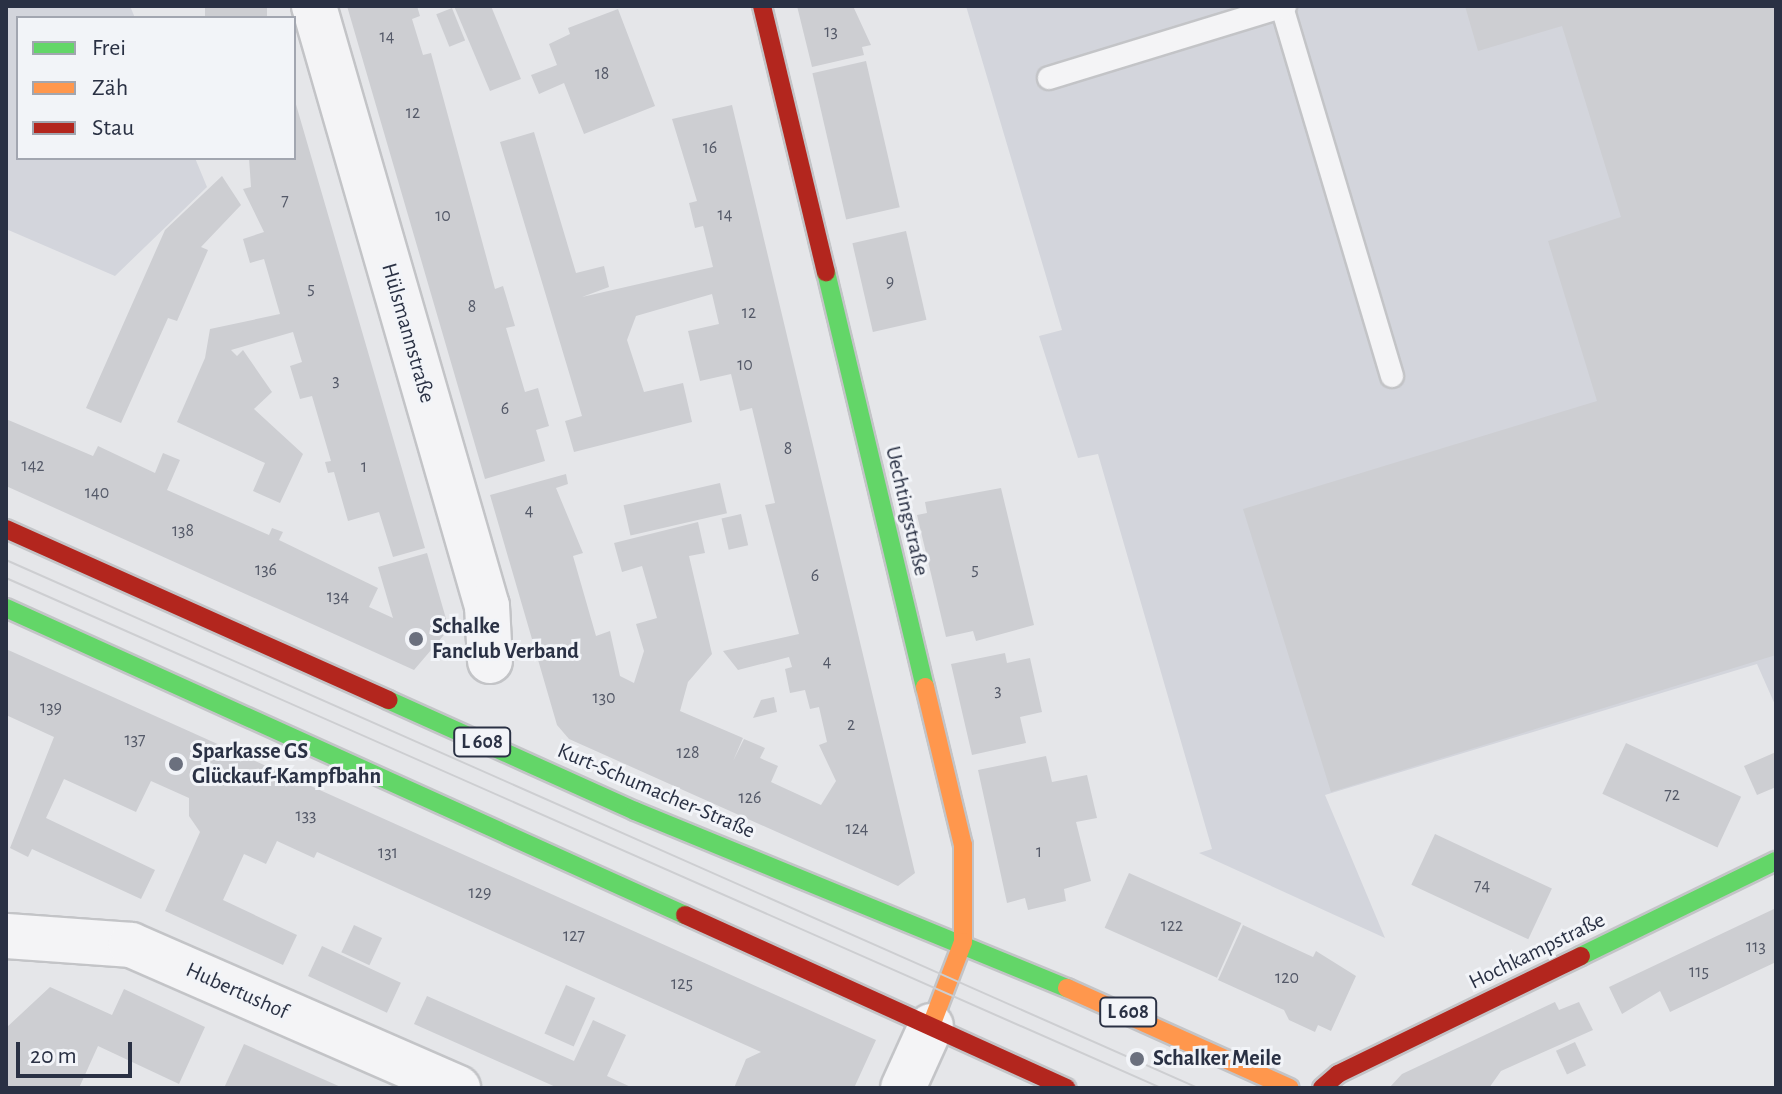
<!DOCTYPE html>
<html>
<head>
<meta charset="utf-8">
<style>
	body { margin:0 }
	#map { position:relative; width:1782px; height:1094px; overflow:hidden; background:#e5e6e9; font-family:"Alegreya Sans",sans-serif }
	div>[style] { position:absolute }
	.built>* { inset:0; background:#d3d5dc }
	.building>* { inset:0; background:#cdced2; transform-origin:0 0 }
	.roads { filter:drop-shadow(2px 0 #c3c4c7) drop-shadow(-2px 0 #c3c4c7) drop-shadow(0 2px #c3c4c7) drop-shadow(0 -2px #c3c4c7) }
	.lane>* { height:22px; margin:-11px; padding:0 11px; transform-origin:11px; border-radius:11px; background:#f4f4f6 }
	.street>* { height:44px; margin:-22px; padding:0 22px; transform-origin:22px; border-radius:22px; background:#f4f4f6 }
	.fast>* { height:18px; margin:-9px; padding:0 9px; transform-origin:9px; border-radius:9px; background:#63d668 }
	.slow>* { height:18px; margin:-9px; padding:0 9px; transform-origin:9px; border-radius:9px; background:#ff974d }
	.jam>* { height:18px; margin:-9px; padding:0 9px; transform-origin:9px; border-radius:9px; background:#b3261e }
	.tram>* { height:2px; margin:-1px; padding:0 1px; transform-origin:1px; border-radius:1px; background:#cdced1 }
	.dots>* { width:22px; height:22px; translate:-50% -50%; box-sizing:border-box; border:4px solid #f2f4f8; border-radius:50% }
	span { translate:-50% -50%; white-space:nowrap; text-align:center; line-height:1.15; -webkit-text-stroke:6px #f2f4f8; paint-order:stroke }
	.number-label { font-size:18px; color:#545968 }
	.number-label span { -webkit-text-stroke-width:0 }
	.shield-label span { padding:2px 6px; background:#f2f4f8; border:2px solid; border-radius:6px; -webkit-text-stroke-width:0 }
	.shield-label { font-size:20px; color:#2a3144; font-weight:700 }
	.street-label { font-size:22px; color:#2a3144 }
	.poi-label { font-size:22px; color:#2a3144; font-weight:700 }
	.left { translate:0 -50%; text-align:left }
	.frame { position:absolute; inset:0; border:8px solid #2a3144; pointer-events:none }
	.legend { position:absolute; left:16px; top:16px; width:280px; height:144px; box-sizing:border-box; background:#f2f4f8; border:2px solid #a2a6b0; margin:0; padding:10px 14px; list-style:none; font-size:24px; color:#2a3144 }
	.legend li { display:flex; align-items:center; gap:16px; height:40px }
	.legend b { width:40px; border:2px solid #a2a6b0 }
	.scale { position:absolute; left:16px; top:1042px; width:116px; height:36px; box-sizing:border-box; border:4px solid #2a3144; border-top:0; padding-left:10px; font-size:24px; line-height:28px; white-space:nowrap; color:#2a3144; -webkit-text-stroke:6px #f2f4f8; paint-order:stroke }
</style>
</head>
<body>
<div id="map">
	<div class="built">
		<div style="clip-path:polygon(6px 6px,130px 6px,135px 18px,18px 18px,18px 158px,195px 158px,207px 187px,115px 276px,6px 229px)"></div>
		<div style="clip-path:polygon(966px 6px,1776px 6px,1776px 707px,1757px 664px,1325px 795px,1385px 938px,1199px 853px,1212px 849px,1098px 454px,1078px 458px,1039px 336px,1062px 330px)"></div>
	</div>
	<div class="building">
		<div style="left:205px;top:6px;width:62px;height:12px"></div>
		<div style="clip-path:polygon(347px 6px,417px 6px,420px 16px,412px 19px,423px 55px,431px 53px,495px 289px,503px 286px,515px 326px,506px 328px,525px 392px,538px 388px,549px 426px,536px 430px,545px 461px,485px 479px)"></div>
		<div style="clip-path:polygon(454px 6px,491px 6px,521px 79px,490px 91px)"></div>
		<div style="clip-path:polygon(797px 6px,853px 6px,871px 45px,862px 47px,864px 55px,812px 67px)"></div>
		<div style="clip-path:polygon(1465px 6px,1776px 6px,1776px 655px,1331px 792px,1243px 509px,1597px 401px,1548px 241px,1621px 217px,1562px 26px,1478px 51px)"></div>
		<div style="left:452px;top:8px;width:35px;height:17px;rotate:68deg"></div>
		<div style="clip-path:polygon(618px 9px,655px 106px,584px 134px,564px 83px,539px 94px,531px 75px,557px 65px,549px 44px,570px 34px,568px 28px)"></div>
		<div style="left:866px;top:61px;width:150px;height:55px;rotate:77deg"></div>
		<div style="clip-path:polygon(295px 101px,425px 548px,393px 557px,379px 512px,348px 521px,334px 472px,328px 473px,325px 462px,331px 461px,312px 396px,300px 399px,290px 366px,302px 362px,293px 332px,231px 350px,237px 356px,243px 350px,272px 392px,254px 409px,303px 454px,280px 503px,253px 491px,265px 463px,177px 422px,205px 358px,210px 329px,280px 314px,264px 259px,250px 263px,243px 239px,264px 232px,243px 189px,251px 187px,249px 158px,294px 158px)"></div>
		<div style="clip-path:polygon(732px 105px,915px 873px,898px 886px,569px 739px,557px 725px,490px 495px,566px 474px,568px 484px,556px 488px,583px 553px,573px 556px,596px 636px,610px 631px,620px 676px,634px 683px,644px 651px,636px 624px,657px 618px,642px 566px,622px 572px,614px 543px,698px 522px,705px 553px,689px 556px,712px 654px,688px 682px,680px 711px,743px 738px,733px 761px,744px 739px,765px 748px,760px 758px,778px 766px,771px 782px,821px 805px,836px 781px,819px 745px,827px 742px,819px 707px,810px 709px,805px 690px,790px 693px,785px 669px,792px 667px,789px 657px,738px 670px,723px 651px,799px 634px,765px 505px,775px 503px,752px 408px,740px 411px,731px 374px,700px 381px,688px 331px,719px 324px,712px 294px,636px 316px,627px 340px,644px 392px,683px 383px,692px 422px,574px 452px,565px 421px,582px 416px,500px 142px,534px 132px,576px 273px,604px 266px,609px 287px,582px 297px,713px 267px,703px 226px,695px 228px,689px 203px,697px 201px,672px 119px)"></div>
		<div style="clip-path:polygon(222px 176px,241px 205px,201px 247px,208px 250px,177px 321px,168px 318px,121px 423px,86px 408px,165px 230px)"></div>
		<div style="left:906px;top:231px;width:91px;height:55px;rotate:77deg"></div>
		<div style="clip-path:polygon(6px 419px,93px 456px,98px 446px,155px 473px,163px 453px,180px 460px,167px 490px,269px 535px,272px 528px,283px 532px,279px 540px,378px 588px,369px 607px,393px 618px,378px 567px,427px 553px,449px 629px,414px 670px,6px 486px)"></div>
		<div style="left:720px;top:483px;width:31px;height:99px;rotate:77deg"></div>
		<div style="clip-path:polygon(1001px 488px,1034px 625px,976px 641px,973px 631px,946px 637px,917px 515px,927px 513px,925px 502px)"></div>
		<div style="left:741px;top:514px;width:32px;height:20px;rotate:77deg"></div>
		<div style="clip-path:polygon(6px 649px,876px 1040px,854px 1088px,734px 1088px,746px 1059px,761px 1052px,317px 852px,314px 858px,277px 841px,266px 864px,244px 854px,223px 900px,297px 935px,283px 965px,165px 911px,200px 832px,189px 816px,189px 798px,151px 781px,136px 812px,64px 779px,46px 818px,155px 870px,141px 899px,32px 849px,28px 857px,10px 848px,54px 737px,6px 715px)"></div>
		<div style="clip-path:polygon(1005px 653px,1007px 663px,1030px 658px,1042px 712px,1020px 717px,1026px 743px,972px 755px,951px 664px)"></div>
		<div style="clip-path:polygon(774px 697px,777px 712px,753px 718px,761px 700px)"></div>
		<div style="left:1626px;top:743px;width:127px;height:56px;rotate:25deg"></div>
		<div style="clip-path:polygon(1776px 752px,1776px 787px,1757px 795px,1744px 766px)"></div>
		<div style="clip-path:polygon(1046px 756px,1052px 782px,1087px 775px,1097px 818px,1076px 822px,1091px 881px,1064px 889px,1066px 901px,1028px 910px,1025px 898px,1007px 903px,978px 770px)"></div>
		<div style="left:1435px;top:834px;width:129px;height:56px;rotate:25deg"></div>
		<div style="left:1129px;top:873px;width:123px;height:60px;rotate:24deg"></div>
		<div style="clip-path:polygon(1776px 908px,1776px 962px,1670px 1012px,1660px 991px,1622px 1014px,1609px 987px)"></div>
		<div style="left:354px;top:925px;width:31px;height:30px;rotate:25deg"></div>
		<div style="clip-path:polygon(1243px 925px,1313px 957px,1316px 951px,1356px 976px,1331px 1031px,1318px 1025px,1315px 1032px,1289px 1020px,1284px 1010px,1218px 980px)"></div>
		<div style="left:322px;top:946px;width:87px;height:33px;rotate:25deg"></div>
		<div style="left:566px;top:985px;width:32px;height:53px;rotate:24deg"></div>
		<div style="clip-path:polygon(50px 987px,112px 1015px,124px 989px,205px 1027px,179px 1084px,98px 1046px,79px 1088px,6px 1088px,6px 1028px)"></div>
		<div style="clip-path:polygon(427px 996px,574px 1061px,593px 1020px,626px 1035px,607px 1076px,633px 1088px,558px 1088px,414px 1024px)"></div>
		<div style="clip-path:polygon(1555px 1002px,1559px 1010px,1579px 1002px,1593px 1030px,1501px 1071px,1489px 1088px,1389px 1088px,1402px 1074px)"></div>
		<div style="left:1575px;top:1042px;width:26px;height:21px;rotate:65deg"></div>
		<div style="clip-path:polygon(244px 1044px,343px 1088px,224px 1088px)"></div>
	</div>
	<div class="roads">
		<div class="lane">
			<div style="left:1282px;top:7px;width:385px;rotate:73.4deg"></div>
			<div style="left:1049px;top:78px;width:247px;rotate:-17deg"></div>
		</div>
		<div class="street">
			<div style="left:314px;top:6px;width:624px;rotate:73.92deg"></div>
			<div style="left:487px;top:606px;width:55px;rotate:86.9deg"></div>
			<div style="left:6px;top:936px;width:125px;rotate:4.1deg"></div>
			<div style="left:131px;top:945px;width:357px;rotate:23.6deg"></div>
			<div style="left:903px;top:1088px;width:68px;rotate:-65.7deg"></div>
		</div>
		<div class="fast">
			<div style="left:826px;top:272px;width:427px;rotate:76.6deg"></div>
			<div style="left:6px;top:608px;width:745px;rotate:24.33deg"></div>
			<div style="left:388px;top:700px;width:271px;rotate:24.2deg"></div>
			<div style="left:635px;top:811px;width:467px;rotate:22.3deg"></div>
			<div style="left:1581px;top:956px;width:217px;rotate:-26deg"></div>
		</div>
		<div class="slow">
			<div style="left:925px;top:687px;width:163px;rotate:76.5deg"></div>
			<div style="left:963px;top:845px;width:97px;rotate:90deg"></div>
			<div style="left:963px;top:942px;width:90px;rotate:110.9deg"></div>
			<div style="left:1067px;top:988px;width:244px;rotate:24.2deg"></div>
		</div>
		<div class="jam">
			<div style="left:762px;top:6px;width:274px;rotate:76.5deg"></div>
			<div style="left:6px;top:529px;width:419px;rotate:24.1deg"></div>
			<div style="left:685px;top:915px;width:419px;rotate:24.4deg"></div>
			<div style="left:1322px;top:1088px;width:21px;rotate:-41deg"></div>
			<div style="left:1338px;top:1074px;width:270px;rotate:-25.9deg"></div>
		</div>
	</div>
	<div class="tram">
		<div style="left:6px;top:560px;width:1304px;rotate:23.89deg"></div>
		<div style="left:6px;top:578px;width:1263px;rotate:23.82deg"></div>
	</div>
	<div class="dots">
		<div style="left:416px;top:639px;background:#6b707e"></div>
		<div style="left:176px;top:764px;background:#6b707e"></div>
		<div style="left:1137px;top:1059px;background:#6b707e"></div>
	</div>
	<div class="number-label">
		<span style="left:831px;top:32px">13</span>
		<span style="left:387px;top:37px">14</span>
		<span style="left:602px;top:74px">18</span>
		<span style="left:413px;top:113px">12</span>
		<span style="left:710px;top:148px">16</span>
		<span style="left:285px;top:201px">7</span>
		<span style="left:725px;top:215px">14</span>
		<span style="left:443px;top:216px">10</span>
		<span style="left:890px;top:282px">9</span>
		<span style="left:311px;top:289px">5</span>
		<span style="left:472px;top:307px">8</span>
		<span style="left:749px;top:313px">12</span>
		<span style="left:745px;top:365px">10</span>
		<span style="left:336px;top:381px">3</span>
		<span style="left:505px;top:409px">6</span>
		<span style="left:788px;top:449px">8</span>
		<span style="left:33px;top:466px">142</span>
		<span style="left:364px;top:467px">1</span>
		<span style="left:97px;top:493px">140</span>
		<span style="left:529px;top:511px">4</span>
		<span style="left:183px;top:531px">138</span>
		<span style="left:266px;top:570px">136</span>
		<span style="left:975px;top:570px">5</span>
		<span style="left:815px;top:576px">6</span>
		<span style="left:338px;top:597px">134</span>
		<span style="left:827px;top:662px">4</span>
		<span style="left:998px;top:691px">3</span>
		<span style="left:604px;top:698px">130</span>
		<span style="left:51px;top:708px">139</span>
		<span style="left:851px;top:725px">2</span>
		<span style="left:135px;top:740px">137</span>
		<span style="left:688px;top:753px">128</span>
		<span style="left:1672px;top:795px">72</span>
		<span style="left:750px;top:798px">126</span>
		<span style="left:306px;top:816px">133</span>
		<span style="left:857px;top:829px">124</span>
		<span style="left:1039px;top:852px">1</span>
		<span style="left:388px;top:853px">131</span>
		<span style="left:1482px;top:886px">74</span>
		<span style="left:480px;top:893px">129</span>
		<span style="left:1172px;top:926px">122</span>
		<span style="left:574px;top:936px">127</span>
		<span style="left:1756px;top:947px">113</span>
		<span style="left:1699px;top:972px">115</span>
		<span style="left:1287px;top:978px">120</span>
		<span style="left:682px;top:984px">125</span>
	</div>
	<div class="shield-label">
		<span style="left:482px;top:742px">L 608</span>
		<span style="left:1128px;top:1012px">L 608</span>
	</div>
	<div class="street-label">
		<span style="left:408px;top:333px;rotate:74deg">Hülsmannstraße</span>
		<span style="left:907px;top:511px;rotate:77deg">Uechtingstraße</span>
		<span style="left:656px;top:791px;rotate:23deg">Kurt-Schumacher-Straße</span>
		<span style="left:1537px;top:951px;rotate:-26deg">Hochkampstraße</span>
		<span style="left:237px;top:991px;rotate:24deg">Hubertushof</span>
	</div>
	<div class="poi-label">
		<span class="left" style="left:432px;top:639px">Schalke<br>Fanclub Verband</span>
		<span class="left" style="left:192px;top:764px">Sparkasse GS<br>Glückauf-Kampfbahn</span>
		<span class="left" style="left:1153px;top:1059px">Schalker Meile</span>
	</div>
	<div class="frame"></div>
	<ul class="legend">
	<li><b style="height:10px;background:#63d668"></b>Frei</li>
	<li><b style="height:10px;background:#ff974d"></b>Zäh</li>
	<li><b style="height:10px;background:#b3261e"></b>Stau</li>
	</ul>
	<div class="scale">20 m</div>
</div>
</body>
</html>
